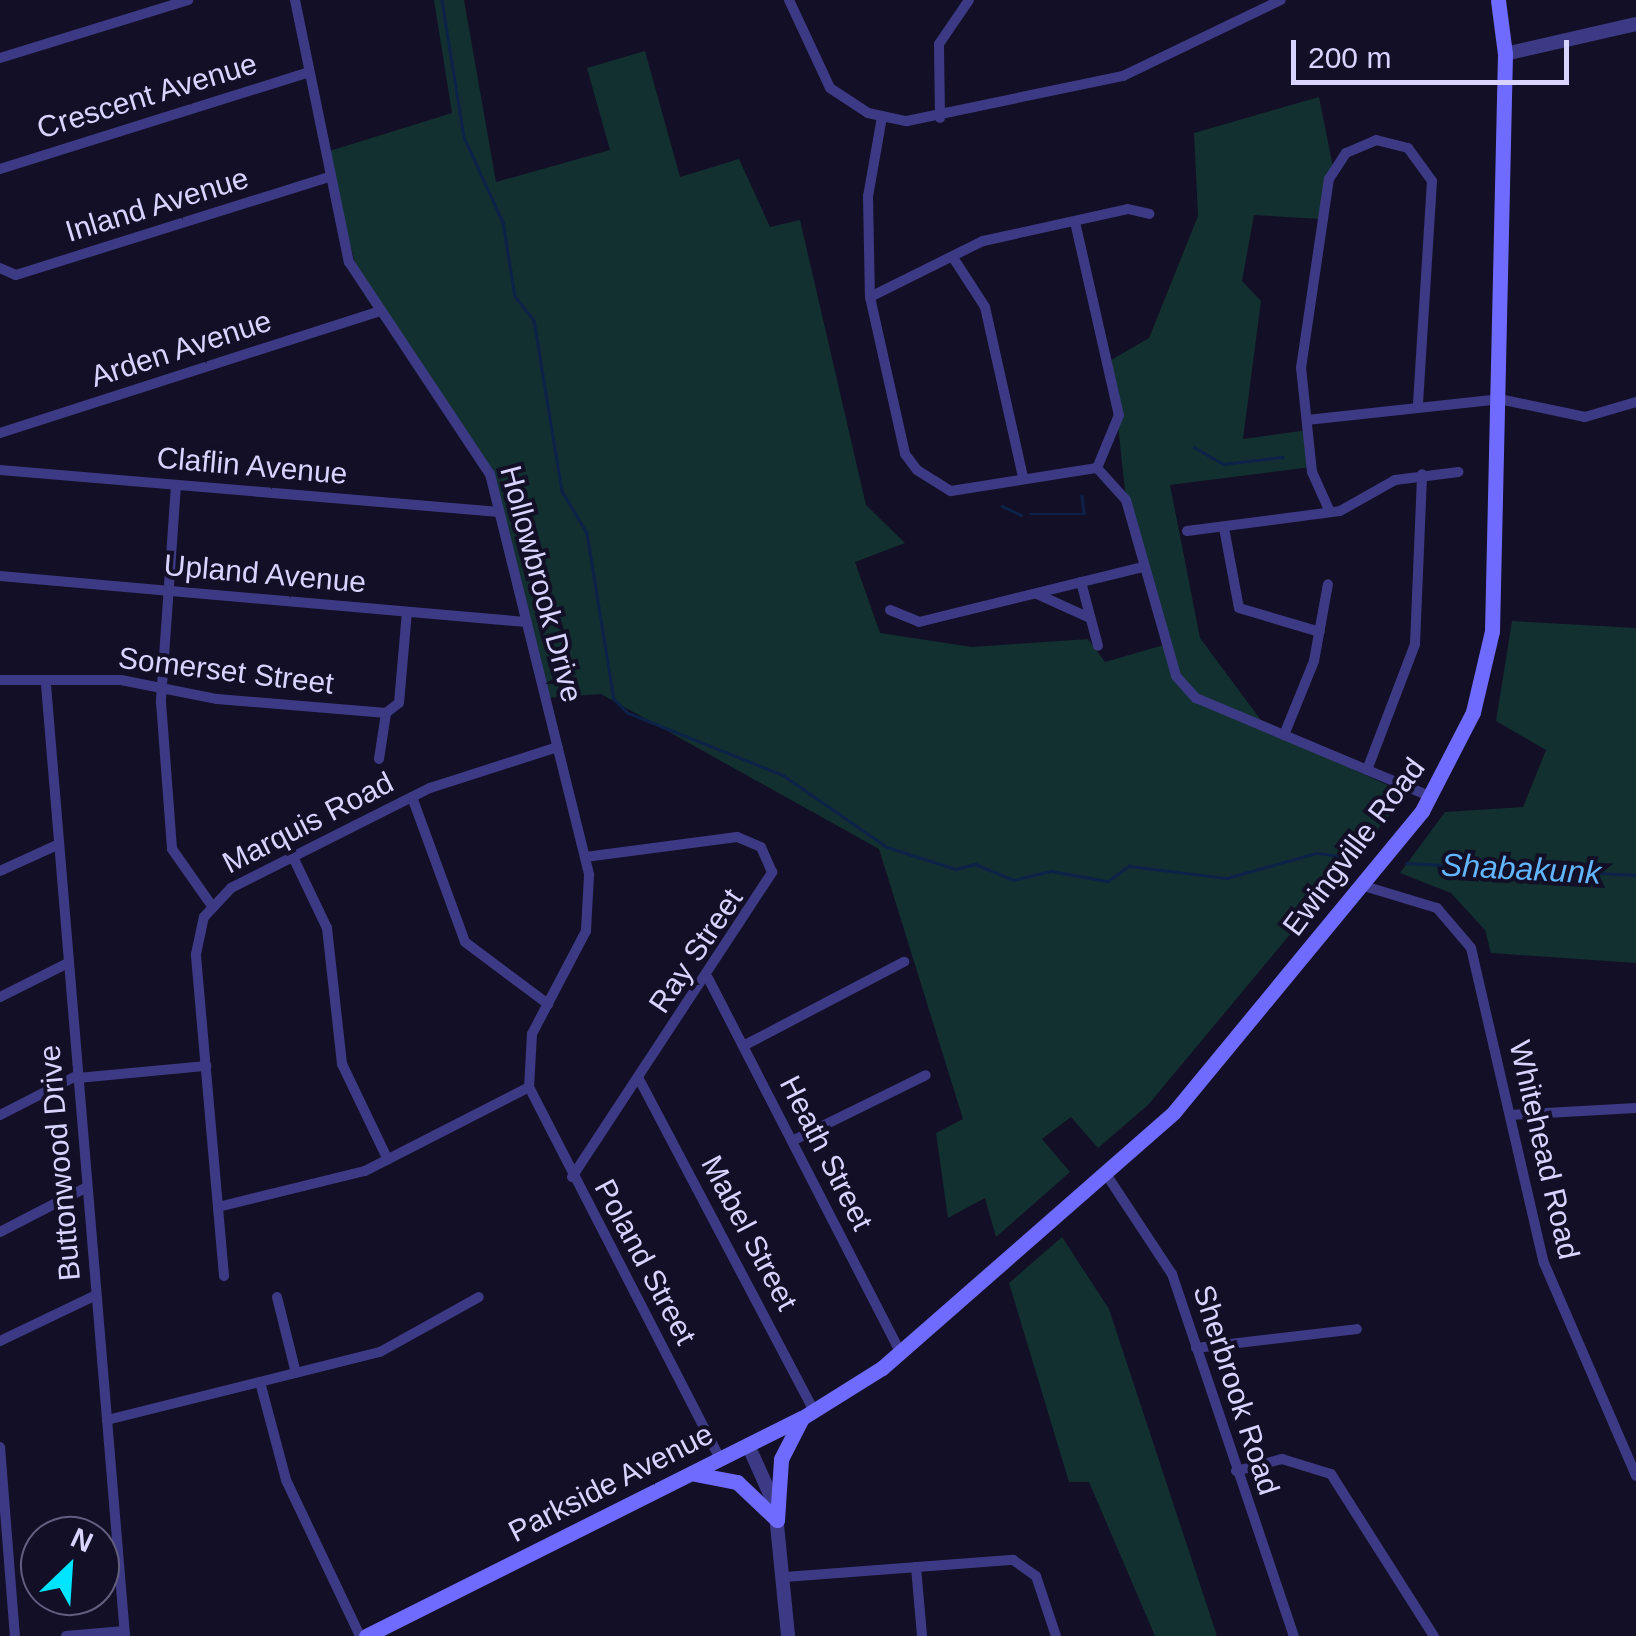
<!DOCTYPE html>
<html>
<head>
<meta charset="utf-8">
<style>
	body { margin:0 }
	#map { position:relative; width:1636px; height:1636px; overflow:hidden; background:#130f26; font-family:Arial,sans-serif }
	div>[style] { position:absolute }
	.green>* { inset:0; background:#12302f }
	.stream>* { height:2.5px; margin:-1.25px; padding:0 1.25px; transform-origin:1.25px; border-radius:1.25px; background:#0c2248 }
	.minor>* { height:10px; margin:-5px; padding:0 5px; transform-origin:5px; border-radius:5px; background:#3d3a85 }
	.tertiary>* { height:14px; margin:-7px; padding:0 7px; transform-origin:7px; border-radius:7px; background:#3d3a85 }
	.secondary>* { height:15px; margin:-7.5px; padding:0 7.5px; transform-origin:7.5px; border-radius:7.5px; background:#6f6bff }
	span { translate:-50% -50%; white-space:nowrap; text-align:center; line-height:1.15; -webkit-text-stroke:8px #130f26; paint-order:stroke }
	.street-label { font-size:30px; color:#d9d4ff }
	.water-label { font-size:32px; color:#62b6ff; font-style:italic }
	.north { position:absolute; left:20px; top:1516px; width:100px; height:100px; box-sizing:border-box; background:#130f26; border:2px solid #625e7d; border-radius:50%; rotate:25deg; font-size:28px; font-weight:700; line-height:40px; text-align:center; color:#d9d4ff }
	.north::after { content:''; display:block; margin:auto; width:35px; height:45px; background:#00e5ff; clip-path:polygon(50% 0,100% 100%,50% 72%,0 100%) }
	.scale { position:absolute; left:1291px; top:40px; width:278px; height:45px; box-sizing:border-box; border:5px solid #d9d4ff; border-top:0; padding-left:12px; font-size:30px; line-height:35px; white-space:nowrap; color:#d9d4ff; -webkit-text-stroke:8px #130f26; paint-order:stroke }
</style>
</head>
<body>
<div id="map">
	<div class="green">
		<div style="clip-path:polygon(434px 0,464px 0,496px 182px,610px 150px,587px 68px,645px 51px,680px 177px,739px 159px,770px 227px,800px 220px,866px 505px,905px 543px,855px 562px,880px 633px,972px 647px,1088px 639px,1105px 662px,1167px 644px,1126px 500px,1111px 360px,1149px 338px,1198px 216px,1194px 133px,1319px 97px,1333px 167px,1320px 219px,1254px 215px,1242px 281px,1261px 301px,1243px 439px,1307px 430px,1311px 467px,1170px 485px,1200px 638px,1269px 731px,1407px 794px,1148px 1105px,1098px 1148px,1071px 1117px,1042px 1139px,1070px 1172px,996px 1237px,985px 1198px,948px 1218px,936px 1133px,963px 1119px,879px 849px,601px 694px,546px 698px,490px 472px,365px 296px,323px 153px,452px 113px)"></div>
		<div style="clip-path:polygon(1512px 621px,1636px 628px,1636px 963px,1491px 953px,1485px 930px,1451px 893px,1400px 873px,1445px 812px,1523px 807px,1546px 750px,1496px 721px)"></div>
		<div style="clip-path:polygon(1062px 1237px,1109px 1309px,1217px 1636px,1155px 1636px,1089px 1482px,1069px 1482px,1009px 1283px)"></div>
	</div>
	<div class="stream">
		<div style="left:442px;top:0;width:139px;rotate:80.9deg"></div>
		<div style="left:464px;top:137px;width:94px;rotate:65.4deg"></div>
		<div style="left:503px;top:222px;width:75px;rotate:80.8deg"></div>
		<div style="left:515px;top:296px;width:31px;rotate:52deg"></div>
		<div style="left:534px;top:320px;width:173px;rotate:80.7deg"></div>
		<div style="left:562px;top:491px;width:49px;rotate:59.2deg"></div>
		<div style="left:587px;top:533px;width:168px;rotate:80.8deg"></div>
		<div style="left:614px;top:699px;width:20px;rotate:45deg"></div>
		<div style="left:628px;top:713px;width:167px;rotate:21.8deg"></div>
		<div style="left:783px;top:775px;width:126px;rotate:34.7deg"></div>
		<div style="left:887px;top:847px;width:72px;rotate:17.7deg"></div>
		<div style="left:956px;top:869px;width:20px;rotate:-15deg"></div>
		<div style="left:975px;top:864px;width:42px;rotate:22.3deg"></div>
		<div style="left:1014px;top:880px;width:38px;rotate:-14deg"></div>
		<div style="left:1051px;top:871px;width:58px;rotate:10deg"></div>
		<div style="left:1108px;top:881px;width:26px;rotate:-36deg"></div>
		<div style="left:1129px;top:866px;width:99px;rotate:7deg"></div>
		<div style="left:1227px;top:878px;width:92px;rotate:-15.7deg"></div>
		<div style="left:1316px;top:853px;width:31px;rotate:7deg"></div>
		<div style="left:1194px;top:447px;width:34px;rotate:30deg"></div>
		<div style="left:1223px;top:464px;width:60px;rotate:-6.7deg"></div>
		<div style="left:1082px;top:496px;width:17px;rotate:83deg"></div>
		<div style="left:1002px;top:506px;width:21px;rotate:25deg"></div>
		<div style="left:1030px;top:514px;width:55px"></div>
		<div style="left:1406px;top:863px;width:230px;rotate:3deg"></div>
	</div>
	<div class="minor">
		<div style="left:295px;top:0;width:268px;rotate:78.4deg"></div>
		<div style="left:349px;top:262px;width:255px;rotate:56.4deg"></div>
		<div style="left:490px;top:474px;width:413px;rotate:76.1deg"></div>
		<div style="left:589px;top:875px;width:56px;rotate:93.1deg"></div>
		<div style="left:586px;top:931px;width:116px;rotate:117.7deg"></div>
		<div style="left:532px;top:1034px;width:53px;rotate:93.2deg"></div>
		<div style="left:529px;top:1087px;width:418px;rotate:62.8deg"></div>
		<div style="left:789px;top:0;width:97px;rotate:65deg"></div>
		<div style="left:830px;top:88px;width:45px;rotate:33.3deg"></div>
		<div style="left:868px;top:113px;width:40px;rotate:12deg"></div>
		<div style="left:907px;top:121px;width:221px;rotate:-11.8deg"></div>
		<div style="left:1123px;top:76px;width:175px;rotate:-25.7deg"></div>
		<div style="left:0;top:58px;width:197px;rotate:-17.1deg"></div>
		<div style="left:882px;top:117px;width:80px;rotate:100deg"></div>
		<div style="left:868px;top:196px;width:101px;rotate:88.9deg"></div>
		<div style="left:870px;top:297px;width:161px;rotate:77.4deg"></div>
		<div style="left:905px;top:454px;width:20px;rotate:53deg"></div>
		<div style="left:917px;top:470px;width:40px;rotate:32deg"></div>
		<div style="left:951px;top:491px;width:148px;rotate:-9deg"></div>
		<div style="left:1097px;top:468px;width:43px;rotate:47.8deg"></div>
		<div style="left:1126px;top:500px;width:183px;rotate:74.1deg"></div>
		<div style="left:1176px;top:676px;width:30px;rotate:48deg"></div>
		<div style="left:1196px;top:698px;width:256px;rotate:22.8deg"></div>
		<div style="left:940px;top:118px;width:74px;rotate:-90.8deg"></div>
		<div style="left:939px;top:44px;width:53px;rotate:-55.7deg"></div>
		<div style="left:0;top:169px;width:324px;rotate:-17.4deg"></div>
		<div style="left:1075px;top:222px;width:198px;rotate:77.2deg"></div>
		<div style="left:1119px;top:415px;width:57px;rotate:112.5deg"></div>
		<div style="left:954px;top:259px;width:57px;rotate:57.1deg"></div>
		<div style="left:985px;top:307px;width:174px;rotate:77.4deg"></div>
		<div style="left:0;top:268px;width:17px;rotate:24deg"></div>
		<div style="left:16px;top:275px;width:328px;rotate:-17.4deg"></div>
		<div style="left:870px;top:297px;width:126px;rotate:-26.4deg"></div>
		<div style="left:983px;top:241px;width:148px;rotate:-12.4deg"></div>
		<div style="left:1128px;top:209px;width:22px;rotate:13deg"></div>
		<div style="left:1307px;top:420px;width:193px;rotate:-6.2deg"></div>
		<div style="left:1499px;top:399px;width:88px;rotate:11.8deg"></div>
		<div style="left:1585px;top:417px;width:53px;rotate:-16.4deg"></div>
		<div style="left:0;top:433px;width:397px;rotate:-17.8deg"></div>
		<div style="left:0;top:470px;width:501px;rotate:4.81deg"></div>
		<div style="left:176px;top:485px;width:218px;rotate:94deg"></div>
		<div style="left:161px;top:702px;width:147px;rotate:85.7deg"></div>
		<div style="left:172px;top:849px;width:70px;rotate:54.9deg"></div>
		<div style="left:1330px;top:512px;width:44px;rotate:-114.2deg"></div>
		<div style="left:1312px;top:472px;width:105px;rotate:-96deg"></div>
		<div style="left:1301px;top:368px;width:191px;rotate:-81.6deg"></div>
		<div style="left:1329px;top:179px;width:31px;rotate:-57deg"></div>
		<div style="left:1346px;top:153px;width:33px;rotate:-23deg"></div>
		<div style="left:1376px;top:140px;width:33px;rotate:14deg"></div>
		<div style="left:1408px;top:148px;width:41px;rotate:54deg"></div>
		<div style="left:1432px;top:181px;width:225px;rotate:93.6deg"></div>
		<div style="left:1224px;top:528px;width:81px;rotate:79.4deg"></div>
		<div style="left:1239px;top:608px;width:84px;rotate:16.5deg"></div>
		<div style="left:1187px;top:531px;width:154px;rotate:-7.4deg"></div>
		<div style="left:1340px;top:511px;width:63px;rotate:-29.4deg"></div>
		<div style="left:1395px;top:480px;width:64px;rotate:-7.2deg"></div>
		<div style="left:0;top:576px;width:528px;rotate:5deg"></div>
		<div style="left:1081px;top:582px;width:66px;rotate:75.1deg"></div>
		<div style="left:1037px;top:594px;width:58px;rotate:24.4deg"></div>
		<div style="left:890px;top:610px;width:31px;rotate:22deg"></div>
		<div style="left:919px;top:622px;width:231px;rotate:-13.8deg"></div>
		<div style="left:0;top:680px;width:121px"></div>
		<div style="left:121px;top:680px;width:98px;rotate:11.2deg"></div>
		<div style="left:217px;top:699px;width:170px;rotate:4.7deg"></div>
		<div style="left:46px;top:685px;width:954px;rotate:85.25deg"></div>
		<div style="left:386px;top:713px;width:16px;rotate:-38deg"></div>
		<div style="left:399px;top:703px;width:91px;rotate:-85deg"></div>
		<div style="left:1284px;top:735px;width:80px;rotate:-67.9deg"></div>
		<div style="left:1314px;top:661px;width:78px;rotate:-79.7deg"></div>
		<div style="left:379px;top:759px;width:47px;rotate:-81.3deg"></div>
		<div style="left:1367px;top:770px;width:135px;rotate:-69.1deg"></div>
		<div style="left:1415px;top:644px;width:170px;rotate:-87.6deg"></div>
		<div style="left:412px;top:797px;width:154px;rotate:69.9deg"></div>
		<div style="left:465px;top:942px;width:104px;rotate:36.8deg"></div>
		<div style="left:293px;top:857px;width:79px;rotate:64.4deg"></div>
		<div style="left:327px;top:928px;width:137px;rotate:83.7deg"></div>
		<div style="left:342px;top:1064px;width:106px;rotate:64.4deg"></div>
		<div style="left:0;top:871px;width:63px;rotate:-24.5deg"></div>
		<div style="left:1364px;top:886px;width:76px;rotate:16.8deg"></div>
		<div style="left:1437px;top:908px;width:52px;rotate:49.6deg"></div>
		<div style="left:1471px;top:948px;width:323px;rotate:77deg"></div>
		<div style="left:1544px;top:1263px;width:232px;rotate:66.6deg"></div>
		<div style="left:708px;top:978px;width:420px;rotate:62.8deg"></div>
		<div style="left:0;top:997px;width:76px;rotate:-26.6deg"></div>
		<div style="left:743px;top:1046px;width:182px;rotate:-27.6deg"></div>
		<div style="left:78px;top:1078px;width:129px;rotate:-5.4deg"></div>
		<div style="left:639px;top:1079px;width:375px;rotate:62.2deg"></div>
		<div style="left:0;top:1115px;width:88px;rotate:-27.1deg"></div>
		<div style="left:1510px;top:1115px;width:126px;rotate:-3.2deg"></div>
		<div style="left:792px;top:1141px;width:149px;rotate:-26.2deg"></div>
		<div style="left:1106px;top:1174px;width:120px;rotate:56.6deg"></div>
		<div style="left:1172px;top:1274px;width:382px;rotate:71.4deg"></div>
		<div style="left:572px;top:1177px;width:365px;rotate:-56.7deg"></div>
		<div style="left:772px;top:872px;width:27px;rotate:-114deg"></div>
		<div style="left:761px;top:847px;width:26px;rotate:-157deg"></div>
		<div style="left:737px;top:837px;width:153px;rotate:172.5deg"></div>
		<div style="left:218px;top:1207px;width:151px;rotate:-13.8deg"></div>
		<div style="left:365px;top:1171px;width:184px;rotate:-27.1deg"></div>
		<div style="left:0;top:1232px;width:98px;rotate:-27.3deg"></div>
		<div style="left:224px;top:1276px;width:323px;rotate:-95deg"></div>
		<div style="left:196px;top:954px;width:38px;rotate:-78deg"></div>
		<div style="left:204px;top:917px;width:40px;rotate:-47deg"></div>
		<div style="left:231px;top:888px;width:223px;rotate:-26.7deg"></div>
		<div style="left:430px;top:788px;width:134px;rotate:-17.8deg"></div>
		<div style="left:277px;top:1297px;width:78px;rotate:76deg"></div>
		<div style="left:0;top:1341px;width:106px;rotate:-25.6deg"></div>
		<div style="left:1196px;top:1348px;width:162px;rotate:-6.7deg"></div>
		<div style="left:260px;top:1382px;width:101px;rotate:75.1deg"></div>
		<div style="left:286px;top:1480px;width:173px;rotate:64.6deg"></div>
		<div style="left:107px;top:1420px;width:281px;rotate:-14deg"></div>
		<div style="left:380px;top:1352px;width:113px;rotate:-29.1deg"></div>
		<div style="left:0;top:1447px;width:190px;rotate:85.5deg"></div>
		<div style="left:1236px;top:1471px;width:48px;rotate:-14.6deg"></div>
		<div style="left:1282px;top:1459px;width:51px;rotate:17deg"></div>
		<div style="left:1331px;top:1474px;width:192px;rotate:57.6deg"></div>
		<div style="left:916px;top:1567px;width:69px;rotate:85deg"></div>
		<div style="left:785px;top:1577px;width:229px;rotate:-4.3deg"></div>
		<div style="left:1013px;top:1560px;width:28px;rotate:35deg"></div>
		<div style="left:1036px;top:1576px;width:63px;rotate:71.6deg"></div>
		<div style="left:66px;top:1636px;width:58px;rotate:-4.9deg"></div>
	</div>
	<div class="tertiary">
		<div style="left:1505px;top:54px;width:134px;rotate:-12.9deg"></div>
		<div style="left:748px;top:1445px;width:66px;rotate:65.8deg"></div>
		<div style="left:775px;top:1505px;width:132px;rotate:84.3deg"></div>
	</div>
	<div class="secondary">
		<div style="left:695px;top:1474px;width:43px;rotate:10.8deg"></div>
		<div style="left:737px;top:1482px;width:55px;rotate:43.5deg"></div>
		<div style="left:777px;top:1520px;width:61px;rotate:-86.2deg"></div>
		<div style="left:781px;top:1459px;width:44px;rotate:-62.9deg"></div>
		<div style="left:366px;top:1636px;width:487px;rotate:-26.6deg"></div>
		<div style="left:802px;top:1418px;width:94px;rotate:-32deg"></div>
		<div style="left:882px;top:1368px;width:388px;rotate:-41.2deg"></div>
		<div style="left:1174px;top:1112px;width:390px;rotate:-50.5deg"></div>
		<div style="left:1422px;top:811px;width:111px;rotate:-62.7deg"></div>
		<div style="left:1473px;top:712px;width:83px;rotate:-76.8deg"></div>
		<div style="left:1492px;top:631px;width:577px;rotate:-88.71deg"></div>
		<div style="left:1505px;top:54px;width:54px;rotate:-97.4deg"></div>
	</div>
	<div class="street-label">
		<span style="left:147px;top:96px;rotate:-17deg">Crescent Avenue</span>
		<span style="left:157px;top:205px;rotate:-17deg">Inland Avenue</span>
		<span style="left:181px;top:349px;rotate:-18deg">Arden Avenue</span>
		<span style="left:252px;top:466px;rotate:5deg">Claflin Avenue</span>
		<span style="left:265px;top:574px;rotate:5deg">Upland Avenue</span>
		<span style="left:541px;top:584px;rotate:75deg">Hollowbrook Drive</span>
		<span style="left:226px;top:671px;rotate:7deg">Somerset Street</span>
		<span style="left:308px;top:823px;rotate:-27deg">Marquis Road</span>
		<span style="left:1354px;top:847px;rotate:-53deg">Ewingville Road</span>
		<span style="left:696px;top:951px;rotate:-56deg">Ray Street</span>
		<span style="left:1544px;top:1150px;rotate:77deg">Whitehead Road</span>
		<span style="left:826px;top:1153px;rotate:63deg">Heath Street</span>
		<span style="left:60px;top:1163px;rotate:-95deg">Buttonwood Drive</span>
		<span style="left:749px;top:1233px;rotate:62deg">Mabel Street</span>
		<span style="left:645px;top:1262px;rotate:62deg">Poland Street</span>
		<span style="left:1236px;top:1390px;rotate:72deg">Sherbrook Road</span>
		<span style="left:611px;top:1483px;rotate:-27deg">Parkside Avenue</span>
	</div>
	<div class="water-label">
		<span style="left:1521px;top:869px;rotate:3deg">Shabakunk</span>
	</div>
	<div class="north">N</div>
	<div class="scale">200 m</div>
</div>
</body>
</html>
